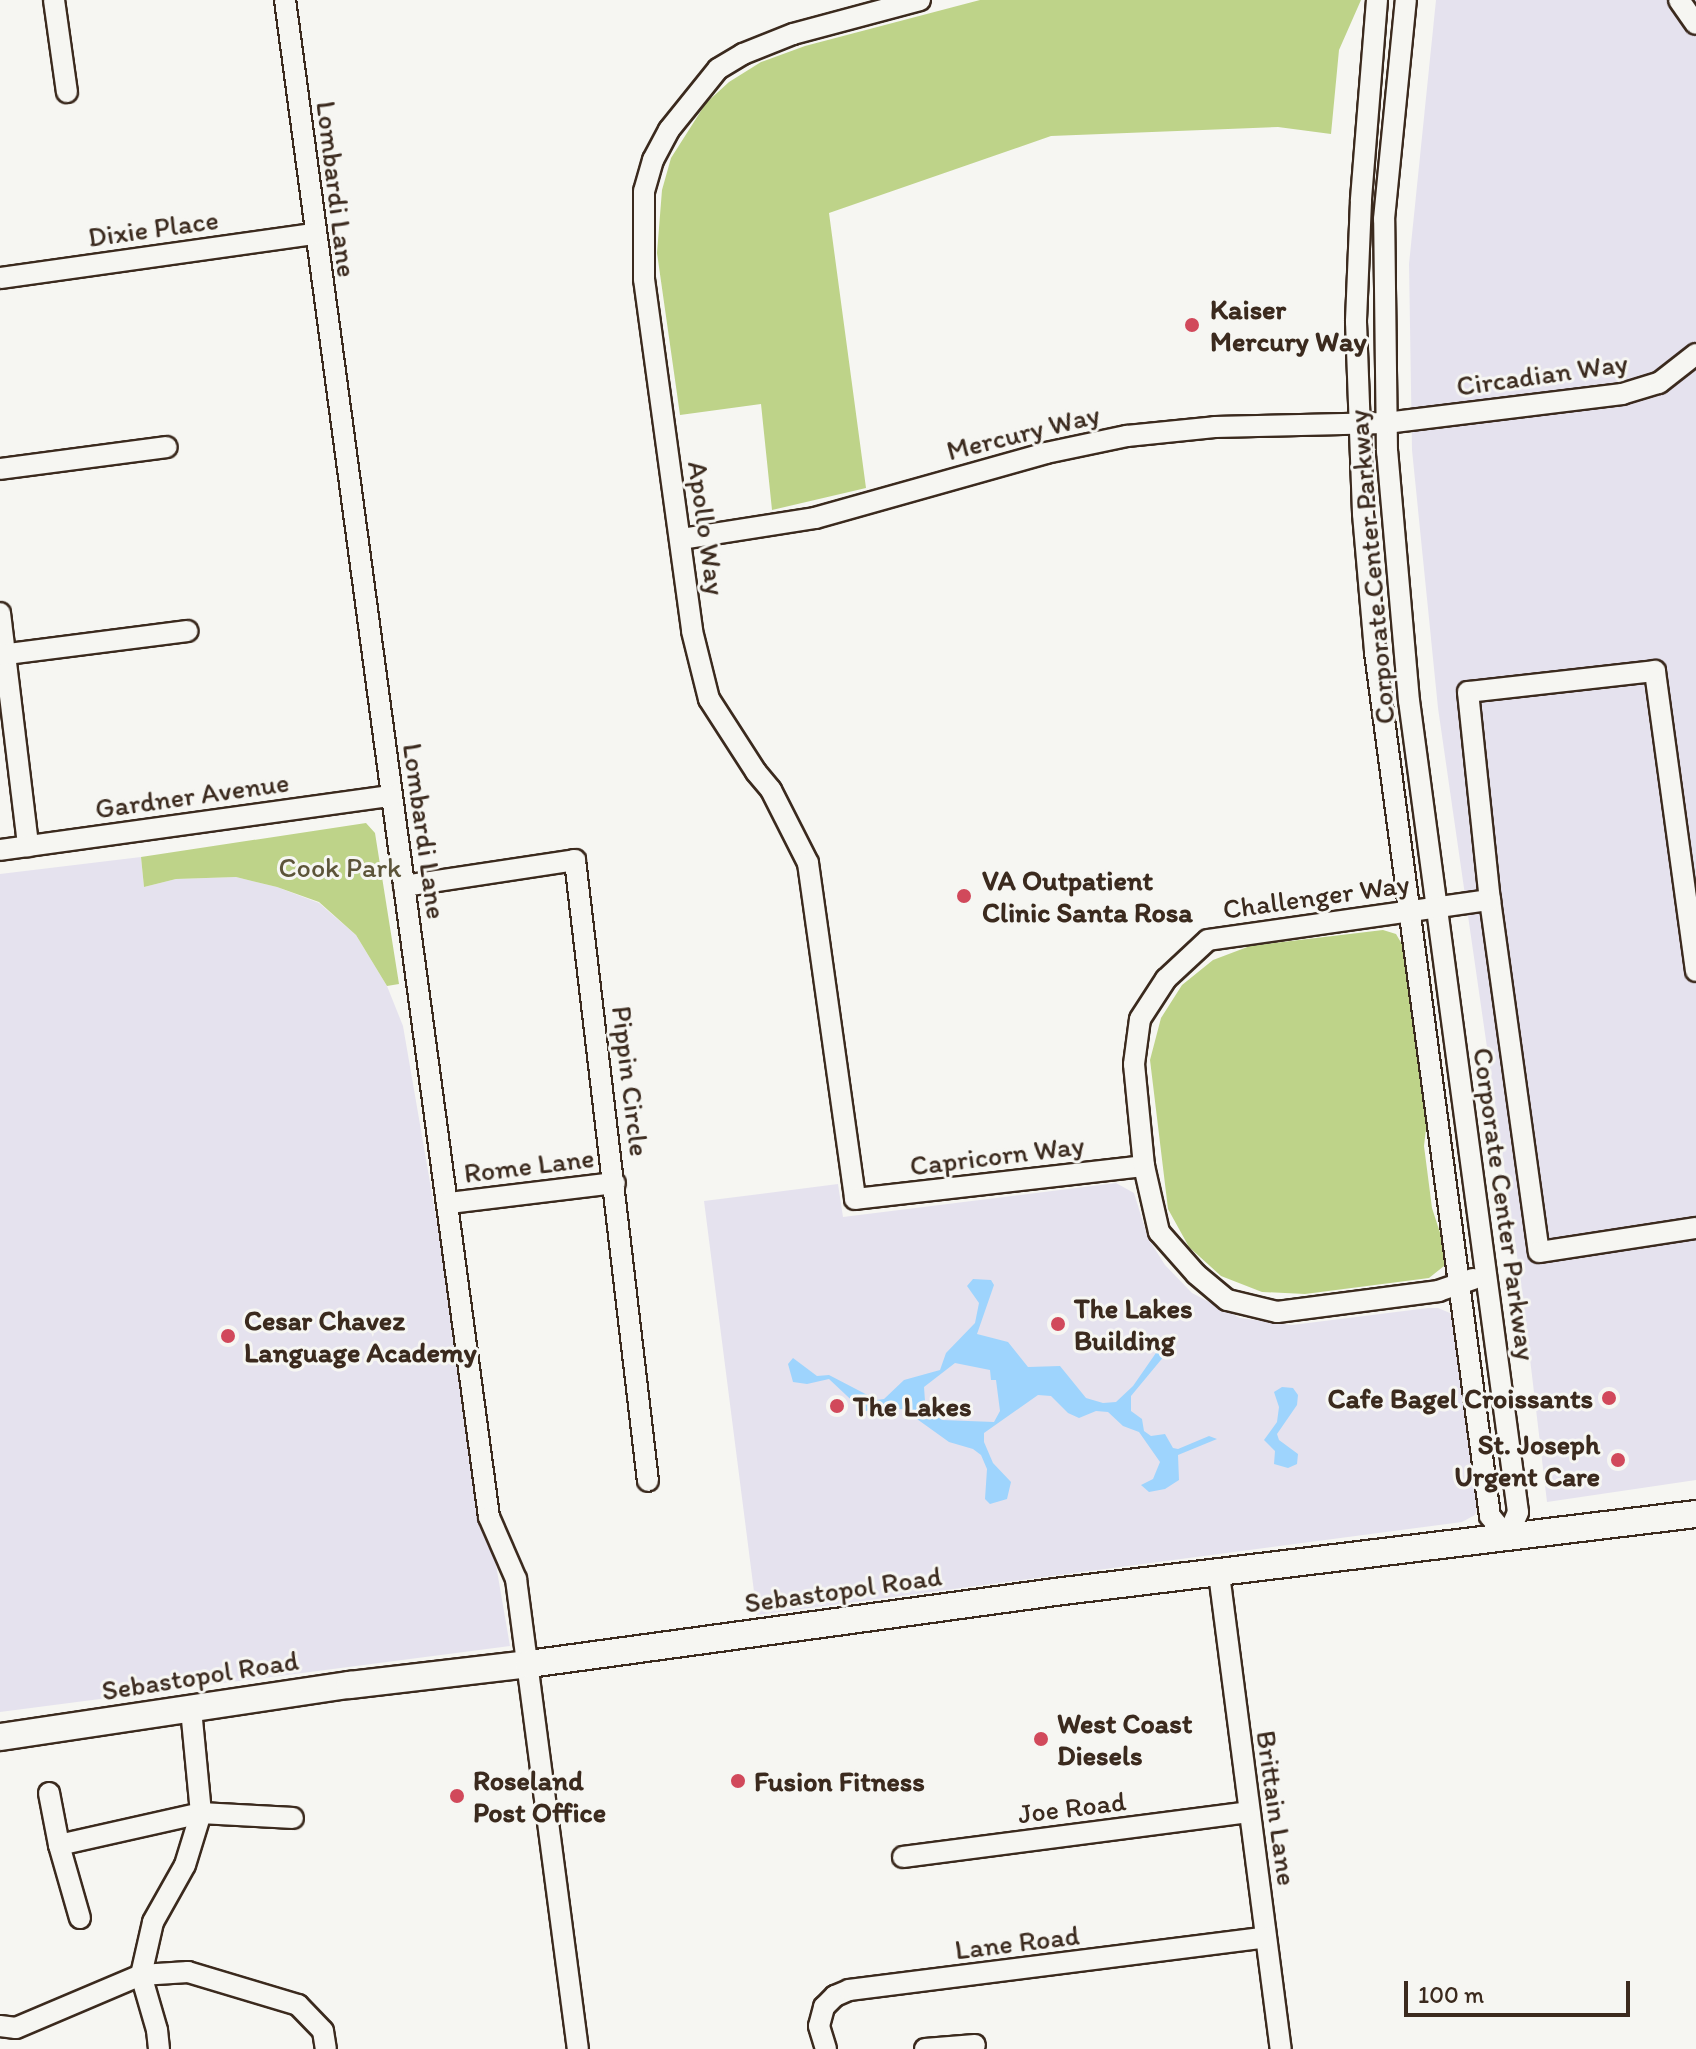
<!DOCTYPE html>
<html>
<head>
<meta charset="utf-8">
<style>
	body { margin:0 }
	#map { position:relative; width:1696px; height:2049px; overflow:hidden; background:#f6f6f2; font-family:Itim,sans-serif }
	div>[style] { position:absolute }
	.built>* { inset:0; background:#e5e2ee }
	.green>* { inset:0; background:#bed389 }
	.water>* { inset:0; background:#9ed4fd }
	.roads { filter:drop-shadow(2px 0 #3b2a1e) drop-shadow(-2px 0 #3b2a1e) drop-shadow(0 2px #3b2a1e) drop-shadow(0 -2px #3b2a1e) }
	.minor>* { height:20px; margin:-10px; padding:0 10px; transform-origin:10px; border-radius:10px; background:#f6f6f2 }
	.major>* { height:26px; margin:-13px; padding:0 13px; transform-origin:13px; border-radius:13px; background:#f6f6f2 }
	.dots>* { width:22px; height:22px; translate:-50% -50%; box-sizing:border-box; border:4px solid #f6f6f2; border-radius:50% }
	span { translate:-50% -50%; white-space:nowrap; text-align:center; line-height:1.15; -webkit-text-stroke:6px #f6f6f2; paint-order:stroke }
	.street-label { font-size:28px; color:#3b2a1e }
	.poi-label { font-size:28px; color:#3b2a1e; font-weight:700 }
	.left { translate:0 -50%; text-align:left }
	.right { translate:-100% -50%; text-align:right }
	.park-label { font-size:28px; color:#5c5439 }
	.scale { position:absolute; left:1404px; top:1981px; width:226px; height:36px; box-sizing:border-box; border:4px solid #3b2a1e; border-top:0; padding-left:10px; font-size:24px; line-height:28px; white-space:nowrap; color:#3b2a1e; -webkit-text-stroke:6px #f6f6f2; paint-order:stroke }
</style>
</head>
<body>
<div id="map">
	<div class="built">
		<div style="clip-path:polygon(1436px 0,1696px 0,1696px 1480px,1547px 1502px,1521px 1283px,1438px 708px,1412px 450px,1409px 264px)"></div>
		<div style="clip-path:polygon(141px 857px,144px 887px,176px 879px,236px 877px,277px 887px,319px 903px,356px 935px,387px 986px,403px 1026px,510px 1646px,0 1712px,0 874px)"></div>
		<div style="clip-path:polygon(1116px 1183px,1134px 1193px,1148px 1238px,1165px 1265px,1192px 1293px,1240px 1318px,1292px 1325px,1428px 1308px,1438px 1308px,1450px 1313px,1455px 1326px,1479px 1503px,1475px 1515px,1462px 1522px,757px 1615px,704px 1201px,838px 1184px,843px 1217px)"></div>
	</div>
	<div class="green">
		<div style="clip-path:polygon(980px 0,1361px 0,1339px 50px,1331px 134px,1278px 127px,1051px 136px,829px 213px,866px 488px,772px 510px,761px 404px,680px 415px,657px 253px,662px 190px,671px 158px,706px 103px,729px 82px,761px 62px,805px 46px)"></div>
		<div style="clip-path:polygon(366px 823px,375px 833px,399px 984px,387px 986px,356px 935px,319px 902px,277px 887px,236px 877px,176px 879px,144px 887px,141px 857px)"></div>
		<div style="clip-path:polygon(1383px 930px,1396px 934px,1403px 946px,1427px 1120px,1424px 1146px,1432px 1208px,1444px 1245px,1444px 1266px,1429px 1278px,1305px 1294px,1262px 1292px,1221px 1276px,1189px 1247px,1168px 1209px,1150px 1060px,1161px 1018px,1182px 985px,1213px 960px,1250px 946px)"></div>
	</div>
	<div class="water">
		<div style="clip-path:polygon(evenodd,973px 1279px,991px 1280px,994px 1285px,977px 1334px,1008px 1342px,1028px 1367px,1060px 1366px,1086px 1398px,1103px 1403px,1116px 1402px,1133px 1386px,1158px 1350px,1165px 1355px,1131px 1396px,1131px 1411px,1142px 1419px,1144px 1431px,1151px 1436px,1165px 1434px,1173px 1448px,1178px 1449px,1209px 1436px,1217px 1439px,1178px 1455px,1179px 1480px,1165px 1489px,1149px 1492px,1141px 1485px,1153px 1479px,1160px 1462px,1139px 1432px,1123px 1426px,1108px 1412px,1096px 1411px,1079px 1418px,1068px 1413px,1051px 1396px,1038px 1395px,984px 1433px,984px 1442px,993px 1463px,1011px 1482px,1007px 1499px,990px 1504px,985px 1499px,987px 1469px,981px 1455px,973px 1449px,949px 1442px,903px 1409px,863px 1411px,829px 1379px,807px 1384px,793px 1382px,788px 1364px,793px 1358px,817px 1376px,829px 1375px,877px 1400px,884px 1399px,904px 1380px,940px 1370px,946px 1353px,975px 1323px,979px 1303px,967px 1286px,973px 1279px,955px 1363px,990px 1370px,991px 1380px,996px 1380px,1000px 1411px,994px 1422px,942px 1420px,934px 1414px,925px 1401px,924px 1387px,955px 1363px)"></div>
		<div style="clip-path:polygon(1282px 1387px,1293px 1388px,1298px 1395px,1297px 1405px,1277px 1434px,1279px 1440px,1298px 1454px,1297px 1464px,1288px 1468px,1274px 1464px,1275px 1451px,1264px 1440px,1277px 1422px,1279px 1407px,1274px 1392px)"></div>
	</div>
	<div class="roads">
		<div class="minor">
			<div style="left:54px;top:0;width:93px;rotate:82deg"></div>
			<div style="left:285px;top:0;width:1531px;rotate:82.34deg"></div>
			<div style="left:489px;top:1517px;width:68px;rotate:66.5deg"></div>
			<div style="left:516px;top:1579px;width:474px;rotate:82.5deg"></div>
			<div style="left:920px;top:0;width:131px;rotate:165deg"></div>
			<div style="left:793px;top:34px;width:54px;rotate:158.2deg"></div>
			<div style="left:743px;top:54px;width:29px;rotate:149deg"></div>
			<div style="left:718px;top:69px;width:78px;rotate:128.8deg"></div>
			<div style="left:669px;top:130px;width:34px;rotate:118deg"></div>
			<div style="left:653px;top:160px;width:32px;rotate:106deg"></div>
			<div style="left:644px;top:191px;width:88px;rotate:90deg"></div>
			<div style="left:644px;top:279px;width:355px;rotate:82.2deg"></div>
			<div style="left:692px;top:631px;width:70px;rotate:76deg"></div>
			<div style="left:709px;top:699px;width:87px;rotate:57.2deg"></div>
			<div style="left:756px;top:772px;width:23px;rotate:50deg"></div>
			<div style="left:771px;top:790px;width:82px;rotate:63.1deg"></div>
			<div style="left:808px;top:863px;width:339px;rotate:82deg"></div>
			<div style="left:855px;top:1199px;width:291px;rotate:-6.5deg"></div>
			<div style="left:1377px;top:0;width:202px;rotate:94.6deg"></div>
			<div style="left:1361px;top:201px;width:121px;rotate:92.4deg"></div>
			<div style="left:1356px;top:322px;width:192px;rotate:87.9deg"></div>
			<div style="left:1363px;top:514px;width:139px;rotate:85deg"></div>
			<div style="left:1375px;top:652px;width:872px;rotate:82.42deg"></div>
			<div style="left:1490px;top:1516px;width:27px;rotate:51deg"></div>
			<div style="left:1507px;top:1537px;width:27px;rotate:-66deg"></div>
			<div style="left:1518px;top:1512px;width:818px;rotate:-97.65deg"></div>
			<div style="left:1409px;top:701px;width:250px;rotate:-95deg"></div>
			<div style="left:1387px;top:452px;width:233px;rotate:-90.7deg"></div>
			<div style="left:1384px;top:219px;width:220px;rotate:-84.3deg"></div>
			<div style="left:1679px;top:0;width:29px;rotate:55deg"></div>
			<div style="left:0;top:278px;width:317px;rotate:-8deg"></div>
			<div style="left:0;top:469px;width:168px;rotate:-7.5deg"></div>
			<div style="left:681px;top:539px;width:136px;rotate:-8.9deg"></div>
			<div style="left:815px;top:518px;width:240px;rotate:-15.7deg"></div>
			<div style="left:1046px;top:453px;width:83px;rotate:-11.9deg"></div>
			<div style="left:1127px;top:436px;width:88px;rotate:-5.8deg"></div>
			<div style="left:1215px;top:427px;width:171px;rotate:-1.3deg"></div>
			<div style="left:1386px;top:423px;width:238px;rotate:-7deg"></div>
			<div style="left:1622px;top:394px;width:39px;rotate:-17deg"></div>
			<div style="left:1659px;top:383px;width:47px;rotate:-38.1deg"></div>
			<div style="left:0;top:613px;width:235px;rotate:83.1deg"></div>
			<div style="left:0;top:655px;width:189px;rotate:-7.3deg"></div>
			<div style="left:0;top:850px;width:395px;rotate:-7.9deg"></div>
			<div style="left:404px;top:886px;width:173px;rotate:-8.6deg"></div>
			<div style="left:575px;top:860px;width:625px;rotate:83.3deg"></div>
			<div style="left:1696px;top:971px;width:303px;rotate:-97.8deg"></div>
			<div style="left:1655px;top:671px;width:188px;rotate:173.6deg"></div>
			<div style="left:1468px;top:692px;width:209px;rotate:84deg"></div>
			<div style="left:1490px;top:900px;width:355px;rotate:82.1deg"></div>
			<div style="left:1539px;top:1252px;width:159px;rotate:-8.7deg"></div>
			<div style="left:449px;top:1203px;width:167px;rotate:-6.9deg"></div>
			<div style="left:1473px;top:1279px;width:36px;rotate:161deg"></div>
			<div style="left:1439px;top:1291px;width:163px;rotate:172.6deg"></div>
			<div style="left:1277px;top:1312px;width:51px;rotate:-166.5deg"></div>
			<div style="left:1227px;top:1300px;width:40px;rotate:-140deg"></div>
			<div style="left:1196px;top:1274px;width:56px;rotate:-131.4deg"></div>
			<div style="left:1159px;top:1232px;width:68px;rotate:-102.8deg"></div>
			<div style="left:1144px;top:1166px;width:102px;rotate:-95.6deg"></div>
			<div style="left:1134px;top:1064px;width:45px;rotate:-82.4deg"></div>
			<div style="left:1140px;top:1019px;width:48px;rotate:-57deg"></div>
			<div style="left:1166px;top:979px;width:57px;rotate:-42.9deg"></div>
			<div style="left:1208px;top:940px;width:285px;rotate:-8.1deg"></div>
			<div style="left:1219px;top:1574px;width:479px;rotate:82.6deg"></div>
			<div style="left:49px;top:1793px;width:53px;rotate:79.1deg"></div>
			<div style="left:59px;top:1845px;width:76px;rotate:74deg"></div>
			<div style="left:59px;top:1845px;width:146px;rotate:-12.7deg"></div>
			<div style="left:201px;top:1813px;width:92px;rotate:3.1deg"></div>
			<div style="left:903px;top:1857px;width:348px;rotate:-7.4deg"></div>
			<div style="left:0;top:2026px;width:16px;rotate:7deg"></div>
			<div style="left:16px;top:2028px;width:136px;rotate:-23deg"></div>
			<div style="left:141px;top:1975px;width:47px;rotate:-3.7deg"></div>
			<div style="left:188px;top:1972px;width:115px;rotate:16.7deg"></div>
			<div style="left:298px;top:2005px;width:36px;rotate:46deg"></div>
			<div style="left:323px;top:2031px;width:18px;rotate:81deg"></div>
			<div style="left:159px;top:2049px;width:19px;rotate:-96deg"></div>
			<div style="left:157px;top:2030px;width:57px;rotate:-106.2deg"></div>
			<div style="left:141px;top:1975px;width:54px;rotate:-77.2deg"></div>
			<div style="left:153px;top:1922px;width:65px;rotate:-60.7deg"></div>
			<div style="left:185px;top:1865px;width:54px;rotate:-72.9deg"></div>
			<div style="left:201px;top:1813px;width:103px;rotate:-95.5deg"></div>
			<div style="left:826px;top:2049px;width:24px;rotate:-107deg"></div>
			<div style="left:819px;top:2026px;width:20px;rotate:-75deg"></div>
			<div style="left:824px;top:2007px;width:16px;rotate:-45deg"></div>
			<div style="left:835px;top:1996px;width:15px;rotate:-23deg"></div>
			<div style="left:849px;top:1990px;width:420px;rotate:-7.2deg"></div>
			<div style="left:925px;top:2049px;width:50px;rotate:-4.6deg"></div>
		</div>
		<div class="major">
			<div style="left:0;top:1737px;width:354px;rotate:-8.5deg"></div>
			<div style="left:350px;top:1685px;width:180px;rotate:-6.7deg"></div>
			<div style="left:529px;top:1664px;width:531px;rotate:-7.79deg"></div>
			<div style="left:1055px;top:1592px;width:646px;rotate:-6.94deg"></div>
		</div>
	</div>
	<div class="dots">
		<div style="left:1192px;top:325px;background:#d1495b"></div>
		<div style="left:964px;top:896px;background:#d1495b"></div>
		<div style="left:1058px;top:1324px;background:#d1495b"></div>
		<div style="left:228px;top:1336px;background:#d1495b"></div>
		<div style="left:1609px;top:1398px;background:#d1495b"></div>
		<div style="left:837px;top:1406px;background:#d1495b"></div>
		<div style="left:1618px;top:1460px;background:#d1495b"></div>
		<div style="left:1041px;top:1739px;background:#d1495b"></div>
		<div style="left:738px;top:1781px;background:#d1495b"></div>
		<div style="left:457px;top:1796px;background:#d1495b"></div>
	</div>
	<div class="street-label">
		<span style="left:337px;top:189px;rotate:83deg">Lombardi Lane</span>
		<span style="left:153px;top:228px;rotate:-8deg">Dixie Place</span>
		<span style="left:1542px;top:374px;rotate:-8deg">Circadian Way</span>
		<span style="left:1023px;top:432px;rotate:-14deg">Mercury Way</span>
		<span style="left:707px;top:528px;rotate:82deg">Apollo Way</span>
		<span style="left:1371px;top:567px;rotate:-95deg">Corporate Center Parkway</span>
		<span style="left:192px;top:795px;rotate:-8deg">Gardner Avenue</span>
		<span style="left:425px;top:831px;rotate:82deg">Lombardi Lane</span>
		<span style="left:1316px;top:896px;rotate:-8deg">Challenger Way</span>
		<span style="left:631px;top:1081px;rotate:83deg">Pippin Circle</span>
		<span style="left:997px;top:1155px;rotate:-7deg">Capricorn Way</span>
		<span style="left:529px;top:1165px;rotate:-7deg">Rome Lane</span>
		<span style="left:1505px;top:1204px;rotate:82deg">Corporate Center Parkway</span>
		<span style="left:843px;top:1589px;rotate:-8deg">Sebastopol Road</span>
		<span style="left:200px;top:1675px;rotate:-9deg">Sebastopol Road</span>
		<span style="left:1072px;top:1807px;rotate:-7deg">Joe Road</span>
		<span style="left:1277px;top:1808px;rotate:82deg">Brittain Lane</span>
		<span style="left:1017px;top:1942px;rotate:-7deg">Lane Road</span>
	</div>
	<div class="poi-label">
		<span class="left" style="left:1210px;top:325px">Kaiser<br>Mercury Way</span>
		<span class="left" style="left:982px;top:896px">VA Outpatient<br>Clinic Santa Rosa</span>
		<span class="left" style="left:1074px;top:1324px">The Lakes<br>Building</span>
		<span class="left" style="left:244px;top:1336px">Cesar Chavez<br>Language Academy</span>
		<span class="right" style="left:1593px;top:1398px">Cafe Bagel Croissants</span>
		<span class="left" style="left:853px;top:1406px">The Lakes</span>
		<span class="right" style="left:1600px;top:1460px">St. Joseph<br>Urgent Care</span>
		<span class="left" style="left:1057px;top:1739px">West Coast<br>Diesels</span>
		<span class="left" style="left:473px;top:1796px">Roseland<br>Post Office</span>
		<span class="left" style="left:754px;top:1781px">Fusion Fitness</span>
	</div>
	<div class="park-label">
		<span style="left:340px;top:867px">Cook Park</span>
	</div>
	<div class="scale">100 m</div>
</div>
</body>
</html>
